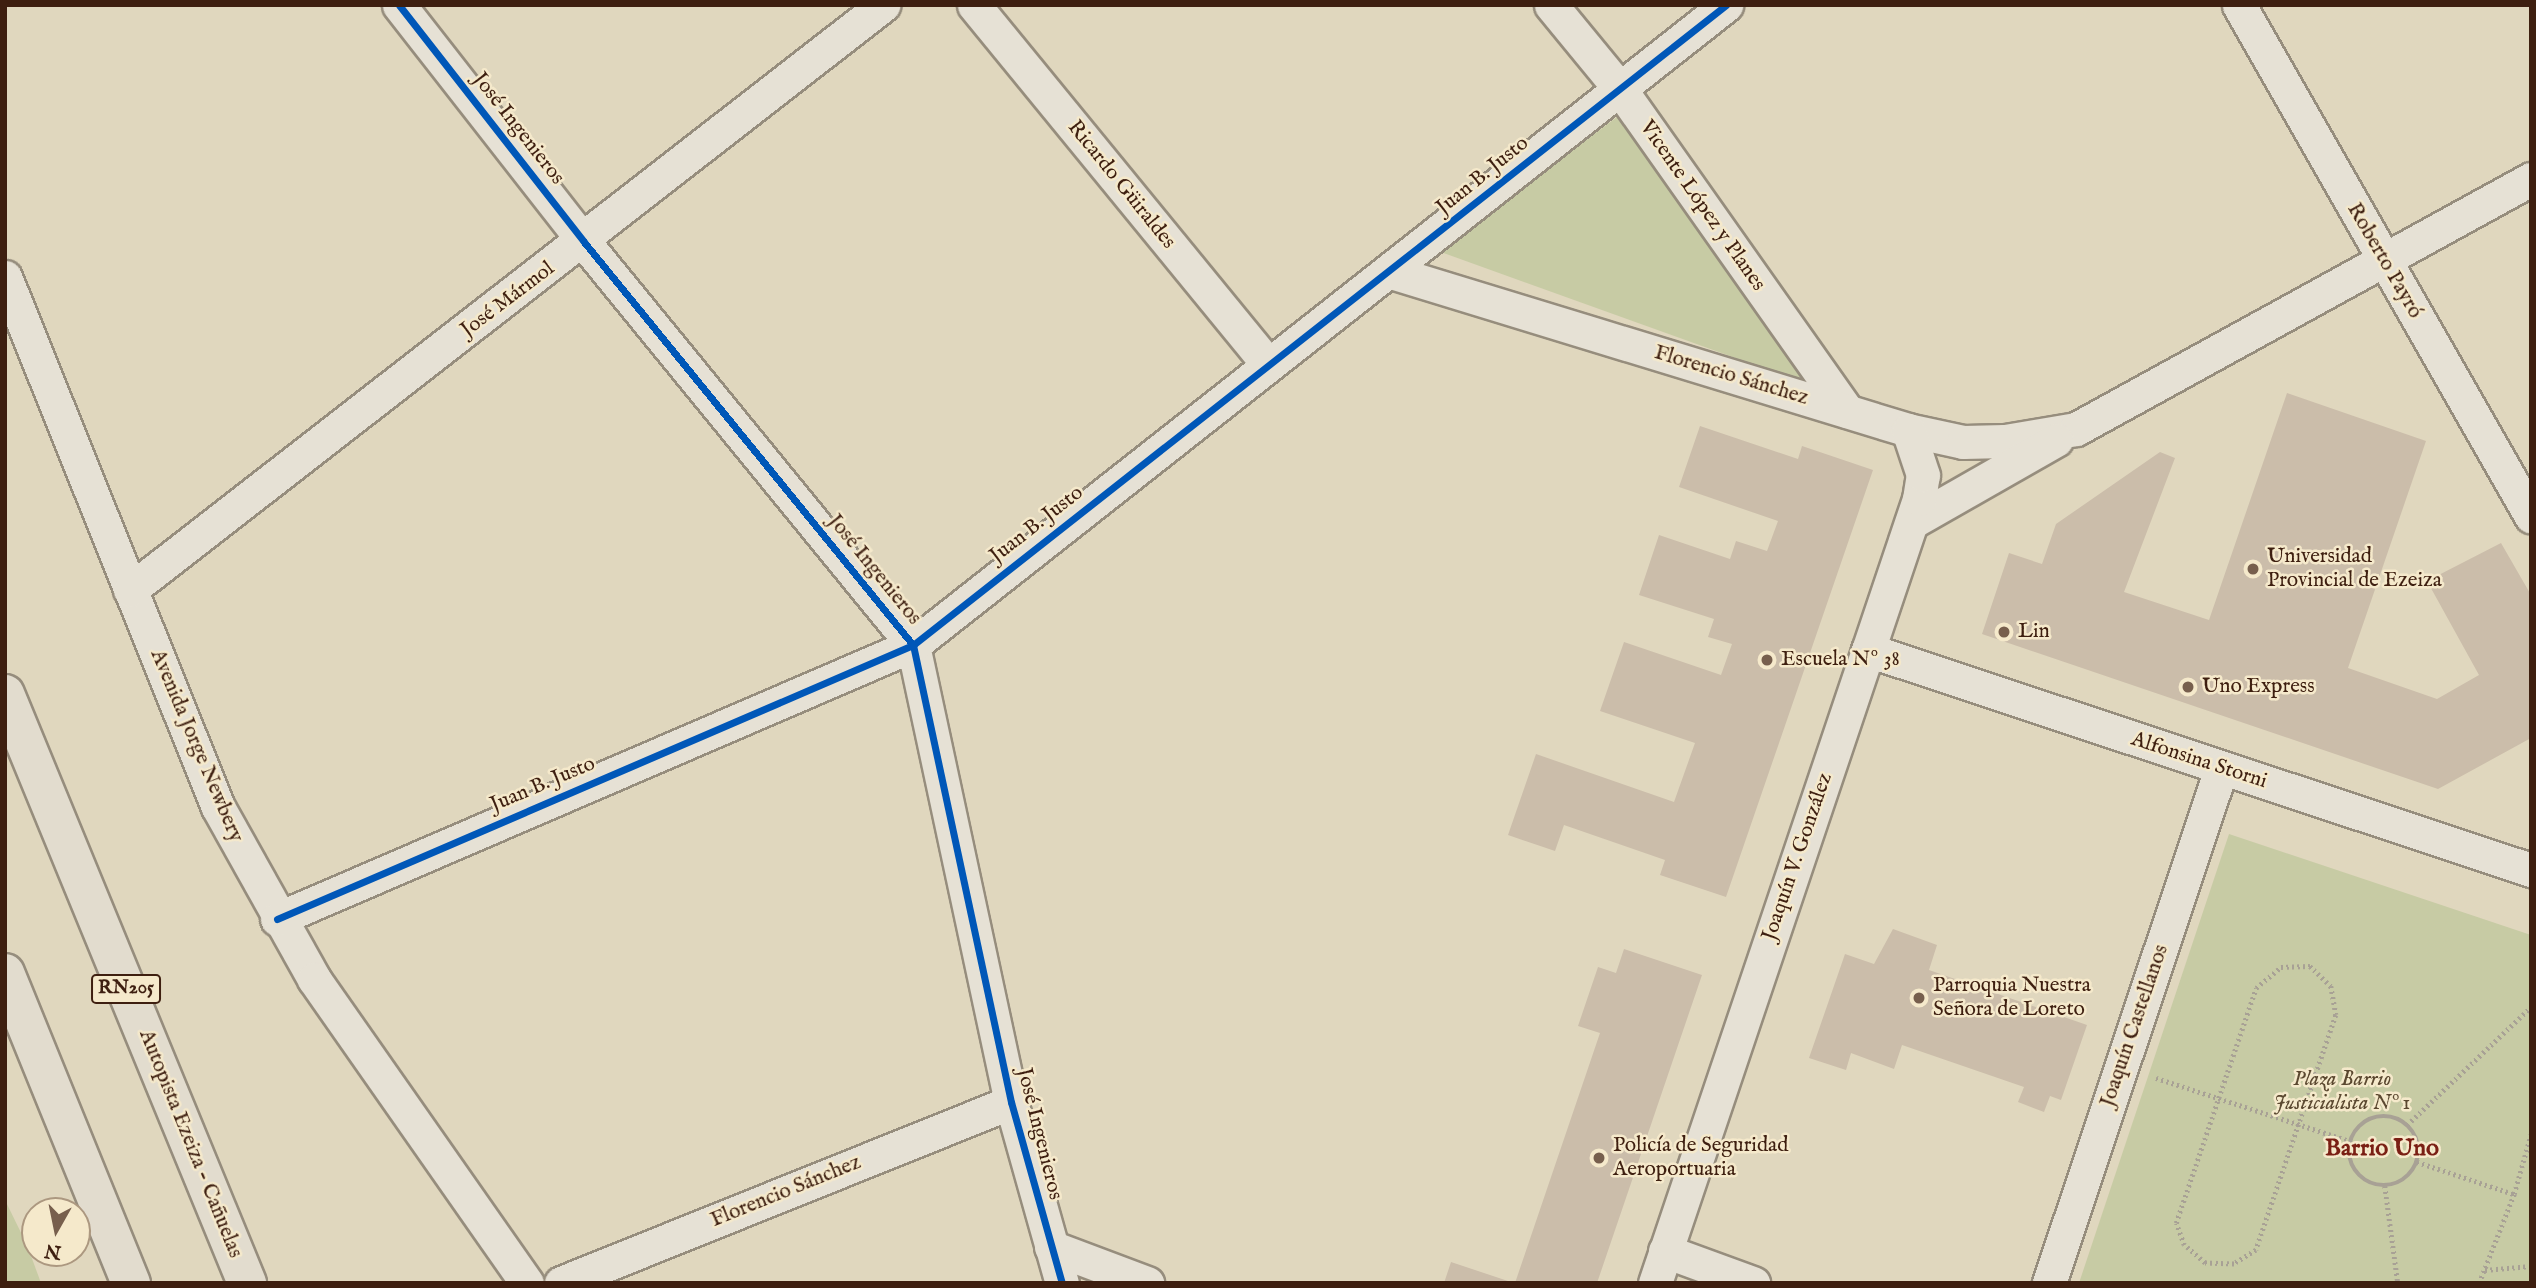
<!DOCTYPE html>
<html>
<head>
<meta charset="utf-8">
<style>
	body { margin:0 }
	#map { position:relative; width:2536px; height:1288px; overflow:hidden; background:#e0d7be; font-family:"IM FELL English",serif }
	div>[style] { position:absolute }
	.green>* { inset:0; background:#c7cba4 }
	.building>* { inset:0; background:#cbbdaa }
	.path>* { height:4.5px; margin-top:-2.25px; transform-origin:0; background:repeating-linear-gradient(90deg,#a8a195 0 2px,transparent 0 5.5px) }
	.path>.ring { margin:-2.25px; padding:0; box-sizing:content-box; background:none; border:4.5px solid #a8a195; border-radius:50% }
	.roads { filter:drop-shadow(2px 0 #968d7d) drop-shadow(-2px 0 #968d7d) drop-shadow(0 2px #968d7d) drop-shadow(0 -2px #968d7d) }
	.street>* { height:33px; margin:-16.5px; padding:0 16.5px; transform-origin:16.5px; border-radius:16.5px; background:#e6e1d5 }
	.highway>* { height:38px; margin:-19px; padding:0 19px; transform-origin:19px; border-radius:19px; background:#e2dcce }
	.cycleway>* { height:7px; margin:-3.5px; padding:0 3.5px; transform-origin:3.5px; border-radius:3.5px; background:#0057b8 }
	.dots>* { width:19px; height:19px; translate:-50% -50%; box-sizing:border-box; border:4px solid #f5e9cb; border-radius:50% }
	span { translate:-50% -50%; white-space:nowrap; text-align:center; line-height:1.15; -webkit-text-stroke:5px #f5e9cb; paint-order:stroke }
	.shield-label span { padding:2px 5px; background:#f5e9cb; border:2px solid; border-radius:5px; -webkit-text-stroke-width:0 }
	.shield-label { font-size:19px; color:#3e1f10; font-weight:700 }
	.street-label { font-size:21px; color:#3e1f10 }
	.poi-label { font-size:21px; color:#3e1f10 }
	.left { translate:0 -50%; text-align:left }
	.park-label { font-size:21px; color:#5b4830; font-style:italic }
	.quarter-label { font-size:24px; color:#7a1f14; font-weight:700 }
	.frame { position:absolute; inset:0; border:7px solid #3e1f10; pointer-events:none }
	.north { position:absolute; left:21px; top:1197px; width:70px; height:70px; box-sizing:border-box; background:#f5e9cb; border:2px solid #ac9880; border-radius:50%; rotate:189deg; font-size:19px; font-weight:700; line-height:28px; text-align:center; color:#3e1f10 }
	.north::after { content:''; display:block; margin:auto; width:24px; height:32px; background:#775f4d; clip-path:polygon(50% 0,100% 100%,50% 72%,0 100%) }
</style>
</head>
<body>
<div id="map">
	<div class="green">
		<div style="clip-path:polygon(1621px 114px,1808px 384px,1438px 251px)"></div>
		<div style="clip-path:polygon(2229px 834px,2531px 935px,2531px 1283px,2079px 1283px)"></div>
		<div style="clip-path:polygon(5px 1200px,27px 1245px,41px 1283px,5px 1283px)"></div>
	</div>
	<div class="building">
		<div style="clip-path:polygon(2287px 393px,2426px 441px,2348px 668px,2437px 699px,2479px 675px,2427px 581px,2501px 543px,2531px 595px,2531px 738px,2438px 789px,1982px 634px,2009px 553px,2042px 564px,2056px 524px,2160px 452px,2175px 458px,2124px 592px,2209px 620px)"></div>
		<div style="clip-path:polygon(1700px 426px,1798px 459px,1802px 446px,1873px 470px,1726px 897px,1660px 875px,1665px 860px,1564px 825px,1555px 851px,1508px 835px,1536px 754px,1674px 802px,1695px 743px,1600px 711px,1624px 642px,1721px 675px,1732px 644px,1708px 637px,1714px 619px,1639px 595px,1659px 535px,1730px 559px,1736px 541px,1767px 551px,1778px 521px,1679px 487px)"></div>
		<div style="clip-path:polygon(1893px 929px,1937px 945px,1929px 970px,2087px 1025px,2061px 1100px,2050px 1096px,2044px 1112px,2018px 1102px,2024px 1087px,1902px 1045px,1894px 1069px,1851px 1053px,1846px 1070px,1809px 1058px,1845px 954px,1874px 964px)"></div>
		<div style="clip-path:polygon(1624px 949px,1702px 975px,1597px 1283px,1515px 1283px,1600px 1033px,1578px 1026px,1598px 967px,1616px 973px)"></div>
		<div style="clip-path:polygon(1451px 1262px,1511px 1282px,1511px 1283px,1444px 1283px)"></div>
	</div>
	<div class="path">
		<div style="left:2310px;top:966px;width:29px;rotate:44deg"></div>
		<div style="left:2331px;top:986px;width:29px;rotate:80deg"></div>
		<div style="left:2336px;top:1015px;width:248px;rotate:108.8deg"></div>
		<div style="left:2256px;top:1250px;width:26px;rotate:148deg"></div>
		<div style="left:2234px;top:1264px;width:29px;rotate:-178deg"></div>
		<div style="left:2205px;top:1263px;width:28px;rotate:-139deg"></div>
		<div style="left:2184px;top:1245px;width:23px;rotate:-110deg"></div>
		<div style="left:2176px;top:1223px;width:248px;rotate:-71.2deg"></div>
		<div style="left:2256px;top:988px;width:33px;rotate:-40deg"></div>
		<div style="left:2281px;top:967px;width:29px;rotate:-2deg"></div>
		<div style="left:2156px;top:1078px;width:204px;rotate:18deg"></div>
		<div class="ring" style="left:2349px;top:1116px;width:65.5px;height:65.5px"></div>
		<div style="left:2407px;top:1125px;width:171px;rotate:-43.6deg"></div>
		<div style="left:2417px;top:1162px;width:102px;rotate:18.3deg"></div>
		<div style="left:2385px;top:1186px;width:98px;rotate:82.4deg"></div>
		<div style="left:2485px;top:1270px;width:46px;rotate:-5deg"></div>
		<div style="left:2479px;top:1283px;width:96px;rotate:-68.5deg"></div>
		<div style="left:2514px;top:1194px;width:62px;rotate:-74.2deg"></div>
	</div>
	<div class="roads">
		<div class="street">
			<div style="left:399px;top:5px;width:301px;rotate:52deg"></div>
			<div style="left:584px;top:242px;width:520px;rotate:50.77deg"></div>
			<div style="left:913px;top:645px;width:467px;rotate:77.9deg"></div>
			<div style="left:1011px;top:1102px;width:188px;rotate:74.3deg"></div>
			<div style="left:974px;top:5px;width:464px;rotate:50.7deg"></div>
			<div style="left:1551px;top:5px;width:109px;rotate:50.6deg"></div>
			<div style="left:1620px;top:89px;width:394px;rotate:54.8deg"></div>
			<div style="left:2239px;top:5px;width:589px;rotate:60.26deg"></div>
			<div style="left:1391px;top:272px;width:541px;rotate:16.99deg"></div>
			<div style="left:1908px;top:430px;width:56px;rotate:12.3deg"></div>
			<div style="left:1963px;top:442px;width:42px;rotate:-1.4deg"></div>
			<div style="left:2005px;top:441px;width:72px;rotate:-9.6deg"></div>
			<div style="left:2076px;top:429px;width:519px;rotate:-28.79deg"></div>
			<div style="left:5px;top:277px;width:571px;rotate:68.11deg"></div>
			<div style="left:218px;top:807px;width:197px;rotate:60.8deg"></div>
			<div style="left:314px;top:979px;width:371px;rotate:55deg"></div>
			<div style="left:1912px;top:522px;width:166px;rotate:-29.7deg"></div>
			<div style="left:130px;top:590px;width:954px;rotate:-37.84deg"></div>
			<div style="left:1868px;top:650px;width:699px;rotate:18.36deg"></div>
			<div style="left:277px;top:919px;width:693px;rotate:-23.31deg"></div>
			<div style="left:913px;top:645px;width:1035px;rotate:-38.21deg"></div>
			<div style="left:1051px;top:1247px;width:103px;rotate:20.6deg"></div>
			<div style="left:1665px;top:1251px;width:94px;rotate:20deg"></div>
			<div style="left:561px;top:1283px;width:485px;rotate:-21.9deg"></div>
			<div style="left:1655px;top:1283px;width:827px;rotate:-71.39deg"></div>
			<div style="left:1919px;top:499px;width:24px;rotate:-81deg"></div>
			<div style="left:1923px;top:475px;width:47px;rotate:-108.4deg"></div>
			<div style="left:2049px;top:1283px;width:542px;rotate:-71.5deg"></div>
		</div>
		<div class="highway">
			<div style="left:5px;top:694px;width:637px;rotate:67.66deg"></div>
			<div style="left:5px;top:973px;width:335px;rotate:67.9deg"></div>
		</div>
	</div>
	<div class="cycleway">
		<div style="left:399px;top:5px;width:301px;rotate:52deg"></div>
		<div style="left:584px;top:242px;width:520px;rotate:50.77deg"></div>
		<div style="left:913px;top:645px;width:467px;rotate:77.9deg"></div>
		<div style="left:1011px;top:1102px;width:188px;rotate:74.3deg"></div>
		<div style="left:277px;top:919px;width:693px;rotate:-23.31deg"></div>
		<div style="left:913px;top:645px;width:1035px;rotate:-38.21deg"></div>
	</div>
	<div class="dots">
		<div style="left:2253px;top:569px;background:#775f4d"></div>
		<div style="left:2004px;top:632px;background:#775f4d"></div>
		<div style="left:1767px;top:660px;background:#775f4d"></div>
		<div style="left:2188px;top:687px;background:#775f4d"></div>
		<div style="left:1919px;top:998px;background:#775f4d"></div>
		<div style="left:1599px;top:1158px;background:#775f4d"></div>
	</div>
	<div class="shield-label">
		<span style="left:126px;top:989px">RN205</span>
	</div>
	<div class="street-label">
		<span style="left:518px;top:129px;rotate:52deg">José Ingenieros</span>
		<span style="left:1483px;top:176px;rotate:-39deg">Juan B. Justo</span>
		<span style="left:1121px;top:185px;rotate:51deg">Ricardo Güiraldes</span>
		<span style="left:1702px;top:206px;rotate:55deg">Vicente López y Planes</span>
		<span style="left:2384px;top:261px;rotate:60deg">Roberto Payró</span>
		<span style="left:508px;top:300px;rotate:-37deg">José Mármol</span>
		<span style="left:1731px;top:376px;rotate:17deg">Florencio Sánchez</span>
		<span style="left:1037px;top:525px;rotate:-38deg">Juan B. Justo</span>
		<span style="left:874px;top:570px;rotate:51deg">José Ingenieros</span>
		<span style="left:196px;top:746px;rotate:67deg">Avenida Jorge Newbery</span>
		<span style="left:2199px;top:761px;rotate:18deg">Alfonsina Storni</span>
		<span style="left:543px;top:785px;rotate:-23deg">Juan B. Justo</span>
		<span style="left:1798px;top:857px;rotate:-71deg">Joaquín V. González</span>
		<span style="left:2135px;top:1026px;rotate:-71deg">Joaquín Castellanos</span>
		<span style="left:1039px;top:1134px;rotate:76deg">José Ingenieros</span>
		<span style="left:190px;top:1144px;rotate:68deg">Autopista Ezeiza - Cañuelas</span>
		<span style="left:786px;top:1192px;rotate:-22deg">Florencio Sánchez</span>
	</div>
	<div class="poi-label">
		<span class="left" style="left:2267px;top:569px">Universidad<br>Provincial de Ezeiza</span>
		<span class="left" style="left:2018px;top:632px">Lin</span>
		<span class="left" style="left:1781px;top:660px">Escuela Nº 38</span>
		<span class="left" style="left:2202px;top:687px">Uno Express</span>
		<span class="left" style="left:1933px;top:998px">Parroquia Nuestra<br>Señora de Loreto</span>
		<span class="left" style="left:1613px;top:1158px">Policía de Seguridad<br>Aeroportuaria</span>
	</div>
	<div class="park-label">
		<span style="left:2342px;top:1092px">Plaza Barrio<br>Justicialista Nº 1</span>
	</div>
	<div class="quarter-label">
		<span style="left:2382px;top:1149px">Barrio Uno</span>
	</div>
	<div class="frame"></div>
	<div class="north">N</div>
</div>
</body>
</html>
